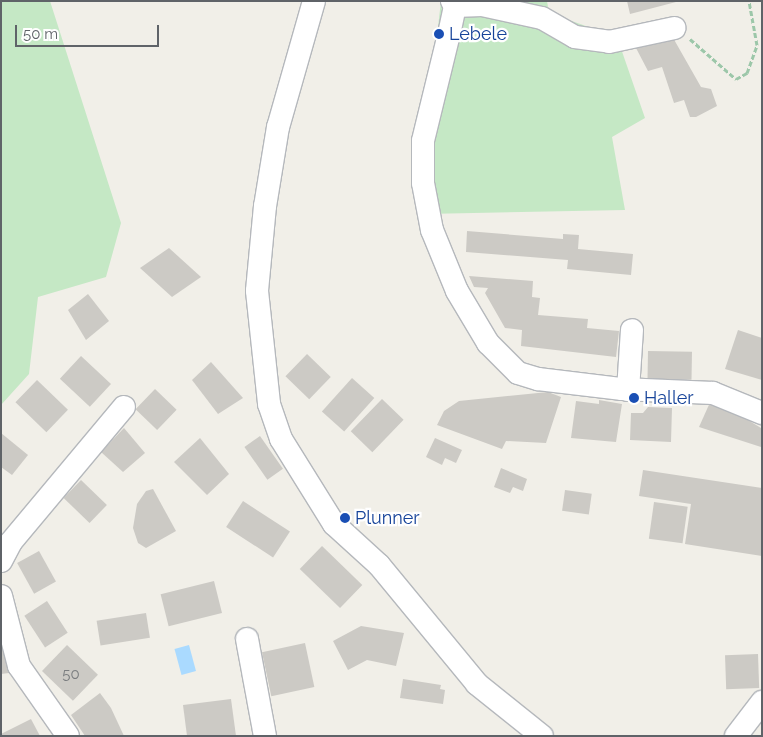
<!DOCTYPE html>
<html>
<head>
<meta charset="utf-8">
<style>
	body { margin:0 }
	#map { position:relative; width:763px; height:737px; overflow:hidden; background:#f1efe8; font-family:Raleway,sans-serif }
	div>[style] { position:absolute }
	.green>* { inset:0; background:#c5e8c5 }
	.water>* { inset:0; background:#aadaff; transform-origin:0 0 }
	.building>* { inset:0; background:#cccac5; transform-origin:0 0 }
	.path>* { height:3px; margin-top:-1.5px; transform-origin:0; background:repeating-linear-gradient(90deg,#9cc7a9 0 5px,transparent 0 7.5px) }
	.roads { filter:drop-shadow(1px 0 #b5b8bc) drop-shadow(-1px 0 #b5b8bc) drop-shadow(0 1px #b5b8bc) drop-shadow(0 -1px #b5b8bc) }
	.minor>* { height:22px; margin:-11px; padding:0 11px; transform-origin:11px; border-radius:11px; background:#fff }
	.dots>* { width:14px; height:14px; translate:-50% -50%; box-sizing:border-box; border:2px solid #fff; border-radius:50% }
	span { translate:-50% -50%; white-space:nowrap; text-align:center; line-height:1.15; -webkit-text-stroke:4.5px #fff; paint-order:stroke }
	.number-label { font-size:15px; color:#7a7d7f }
	.number-label span { -webkit-text-stroke-width:0 }
	.transit-label { font-size:18px; color:#164399 }
	.left { translate:0 -50%; text-align:left }
	.frame { position:absolute; inset:0; border:2px solid #5f6368; pointer-events:none }
	.scale { position:absolute; left:15px; top:25px; width:144px; height:22px; box-sizing:border-box; border:2px solid #5f6368; border-top:0; padding-left:6px; font-size:15px; line-height:18px; white-space:nowrap; color:#5f6368; -webkit-text-stroke:4px #fff; paint-order:stroke }
</style>
</head>
<body>
<div id="map">
	<div class="green">
		<div style="clip-path:polygon(1px 1px,50px 1px,121px 223px,106px 277px,38px 297px,29px 374px,1px 405px)"></div>
		<div style="clip-path:polygon(441px 1px,547px 1px,549px 13px,617px 37px,645px 118px,612px 137px,625px 210px,425px 214px,419px 191px)"></div>
	</div>
	<div class="water">
		<div style="left:189px;top:645px;width:27px;height:15px;rotate:75deg"></div>
	</div>
	<div class="building">
		<div style="clip-path:polygon(627px 1px,676px 1px,676px 2px,630px 14px)"></div>
		<div style="clip-path:polygon(672px 36px,701px 87px,711px 89px,717px 106px,696px 117px,690px 117px,684px 100px,674px 103px,662px 67px,648px 71px,636px 48px)"></div>
		<div style="clip-path:polygon(467px 231px,563px 239px,563px 234px,579px 235px,578px 249px,633px 254px,631px 275px,567px 269px,568px 260px,466px 252px)"></div>
		<div style="clip-path:polygon(169px 248px,201px 277px,172px 297px,140px 268px)"></div>
		<div style="clip-path:polygon(469px 276px,533px 281px,532px 297px,540px 298px,538px 315px,588px 319px,587px 328px,619px 331px,616px 357px,521px 346px,522px 330px,505px 328px,485px 293px,488px 288px,474px 287px)"></div>
		<div style="clip-path:polygon(88px 294px,109px 321px,86px 340px,68px 310px)"></div>
		<div style="clip-path:polygon(738px 330px,762px 338px,762px 380px,725px 369px)"></div>
		<div style="left:648px;top:351px;width:44px;height:28px;rotate:1deg"></div>
		<div style="left:307px;top:354px;width:33px;height:31px;rotate:44deg"></div>
		<div style="left:81px;top:356px;width:41px;height:31px;rotate:43deg"></div>
		<div style="clip-path:polygon(211px 362px,243px 398px,218px 414px,192px 380px)"></div>
		<div style="left:352px;top:378px;width:30px;height:45px;rotate:42deg"></div>
		<div style="left:37px;top:380px;width:43px;height:31px;rotate:44deg"></div>
		<div style="left:155px;top:389px;width:30px;height:28px;rotate:44deg"></div>
		<div style="clip-path:polygon(548px 392px,561px 397px,546px 443px,506px 441px,502px 449px,437px 425px,444px 411px,459px 401px)"></div>
		<div style="clip-path:polygon(712px 398px,761px 428px,761px 447px,699px 427px)"></div>
		<div style="left:382px;top:399px;width:30px;height:45px;rotate:44deg"></div>
		<div style="clip-path:polygon(599px 400px,622px 404px,616px 442px,571px 438px,576px 401px,599px 404px)"></div>
		<div style="clip-path:polygon(648px 407px,672px 408px,671px 442px,630px 440px,631px 413px,643px 413px)"></div>
		<div style="clip-path:polygon(124px 428px,145px 453px,123px 472px,101px 452px)"></div>
		<div style="clip-path:polygon(1px 433px,28px 455px,12px 475px,1px 467px)"></div>
		<div style="left:260px;top:436px;width:40px;height:19px;rotate:55deg"></div>
		<div style="clip-path:polygon(200px 438px,229px 474px,207px 495px,174px 462px)"></div>
		<div style="clip-path:polygon(435px 438px,462px 450px,456px 463px,445px 458px,442px 465px,426px 457px)"></div>
		<div style="clip-path:polygon(501px 468px,527px 479px,523px 491px,513px 487px,510px 493px,494px 487px)"></div>
		<div style="clip-path:polygon(643px 470px,762px 488px,762px 556px,685px 544px,691px 504px,639px 496px)"></div>
		<div style="left:81px;top:480px;width:36px;height:25px;rotate:44deg"></div>
		<div style="clip-path:polygon(153px 489px,176px 531px,146px 548px,138px 543px,133px 528px,137px 504px,146px 491px)"></div>
		<div style="left:565px;top:490px;width:27px;height:21px;rotate:8deg"></div>
		<div style="left:243px;top:501px;width:56px;height:31px;rotate:33deg"></div>
		<div style="left:654px;top:502px;width:34px;height:37px;rotate:8deg"></div>
		<div style="left:322px;top:546px;width:56px;height:32px;rotate:44deg"></div>
		<div style="left:39px;top:551px;width:35px;height:25px;rotate:61deg"></div>
		<div style="left:214px;top:581px;width:33px;height:55px;rotate:76deg"></div>
		<div style="left:47px;top:601px;width:38px;height:27px;rotate:57deg"></div>
		<div style="left:146px;top:613px;width:25px;height:50px;rotate:81deg"></div>
		<div style="clip-path:polygon(361px 626px,404px 633px,396px 666px,367px 660px,348px 670px,333px 641px)"></div>
		<div style="clip-path:polygon(3px 639px,9px 673px,1px 674px,1px 640px)"></div>
		<div style="left:305px;top:643px;width:45px;height:44px;rotate:78deg"></div>
		<div style="left:67px;top:645px;width:43px;height:36px;rotate:44deg"></div>
		<div style="left:758px;top:654px;width:34px;height:33px;rotate:88deg"></div>
		<div style="clip-path:polygon(403px 679px,441px 685px,440px 689px,445px 690px,443px 704px,400px 698px)"></div>
		<div style="clip-path:polygon(100px 693px,111px 708px,124px 736px,85px 736px,71px 715px)"></div>
		<div style="clip-path:polygon(231px 699px,236px 736px,187px 736px,183px 705px)"></div>
		<div style="clip-path:polygon(31px 719px,40px 736px,1px 736px,1px 734px)"></div>
	</div>
	<div class="path">
		<div style="left:690px;top:39px;width:61px;rotate:41deg"></div>
		<div style="left:736px;top:79px;width:13px;rotate:-29deg"></div>
		<div style="left:747px;top:73px;width:30px;rotate:-70deg"></div>
		<div style="left:757px;top:45px;width:45px;rotate:-100.3deg"></div>
	</div>
	<div class="roads">
		<div class="minor">
			<div style="left:314px;top:1px;width:131px;rotate:105.9deg"></div>
			<div style="left:278px;top:127px;width:80px;rotate:99.3deg"></div>
			<div style="left:265px;top:206px;width:85px;rotate:95.4deg"></div>
			<div style="left:257px;top:291px;width:114px;rotate:83.9deg"></div>
			<div style="left:269px;top:404px;width:37px;rotate:71deg"></div>
			<div style="left:281px;top:439px;width:100px;rotate:58.1deg"></div>
			<div style="left:334px;top:524px;width:61px;rotate:42.3deg"></div>
			<div style="left:379px;top:565px;width:154px;rotate:50.5deg"></div>
			<div style="left:477px;top:684px;width:83px;rotate:38.7deg"></div>
			<div style="left:452px;top:1px;width:6px;rotate:59deg"></div>
			<div style="left:455px;top:6px;width:29px;rotate:102deg"></div>
			<div style="left:449px;top:34px;width:110px;rotate:103.7deg"></div>
			<div style="left:423px;top:141px;width:42px;rotate:90deg"></div>
			<div style="left:423px;top:183px;width:48px;rotate:79.2deg"></div>
			<div style="left:432px;top:230px;width:66px;rotate:67.7deg"></div>
			<div style="left:457px;top:291px;width:61px;rotate:59.2deg"></div>
			<div style="left:488px;top:343px;width:42px;rotate:45deg"></div>
			<div style="left:518px;top:373px;width:21px;rotate:17deg"></div>
			<div style="left:538px;top:379px;width:85px;rotate:6.8deg"></div>
			<div style="left:622px;top:389px;width:91px;rotate:2.5deg"></div>
			<div style="left:713px;top:393px;width:53px;rotate:22.2deg"></div>
			<div style="left:455px;top:6px;width:27px;rotate:-2deg"></div>
			<div style="left:482px;top:5px;width:61px;rotate:12.2deg"></div>
			<div style="left:542px;top:18px;width:38px;rotate:30deg"></div>
			<div style="left:575px;top:37px;width:34px;rotate:8deg"></div>
			<div style="left:609px;top:42px;width:67px;rotate:-12deg"></div>
			<div style="left:628px;top:390px;width:60px;rotate:-86.2deg"></div>
			<div style="left:1px;top:561px;width:21px;rotate:-62deg"></div>
			<div style="left:11px;top:542px;width:176px;rotate:-50.1deg"></div>
			<div style="left:1px;top:596px;width:72px;rotate:75.6deg"></div>
			<div style="left:19px;top:666px;width:85px;rotate:55deg"></div>
			<div style="left:247px;top:639px;width:99px;rotate:79.5deg"></div>
			<div style="left:736px;top:736px;width:43px;rotate:-52.6deg"></div>
		</div>
	</div>
	<div class="dots">
		<div style="left:439px;top:34px;background:#1a4fb4"></div>
		<div style="left:634px;top:398px;background:#1a4fb4"></div>
		<div style="left:345px;top:518px;background:#1a4fb4"></div>
	</div>
	<div class="number-label">
		<span style="left:71px;top:675px">50</span>
	</div>
	<div class="transit-label">
		<span class="left" style="left:449px;top:34px">Lebele</span>
		<span class="left" style="left:644px;top:398px">Haller</span>
		<span class="left" style="left:355px;top:518px">Plunner</span>
	</div>
	<div class="frame"></div>
	<div class="scale">50 m</div>
</div>
</body>
</html>
